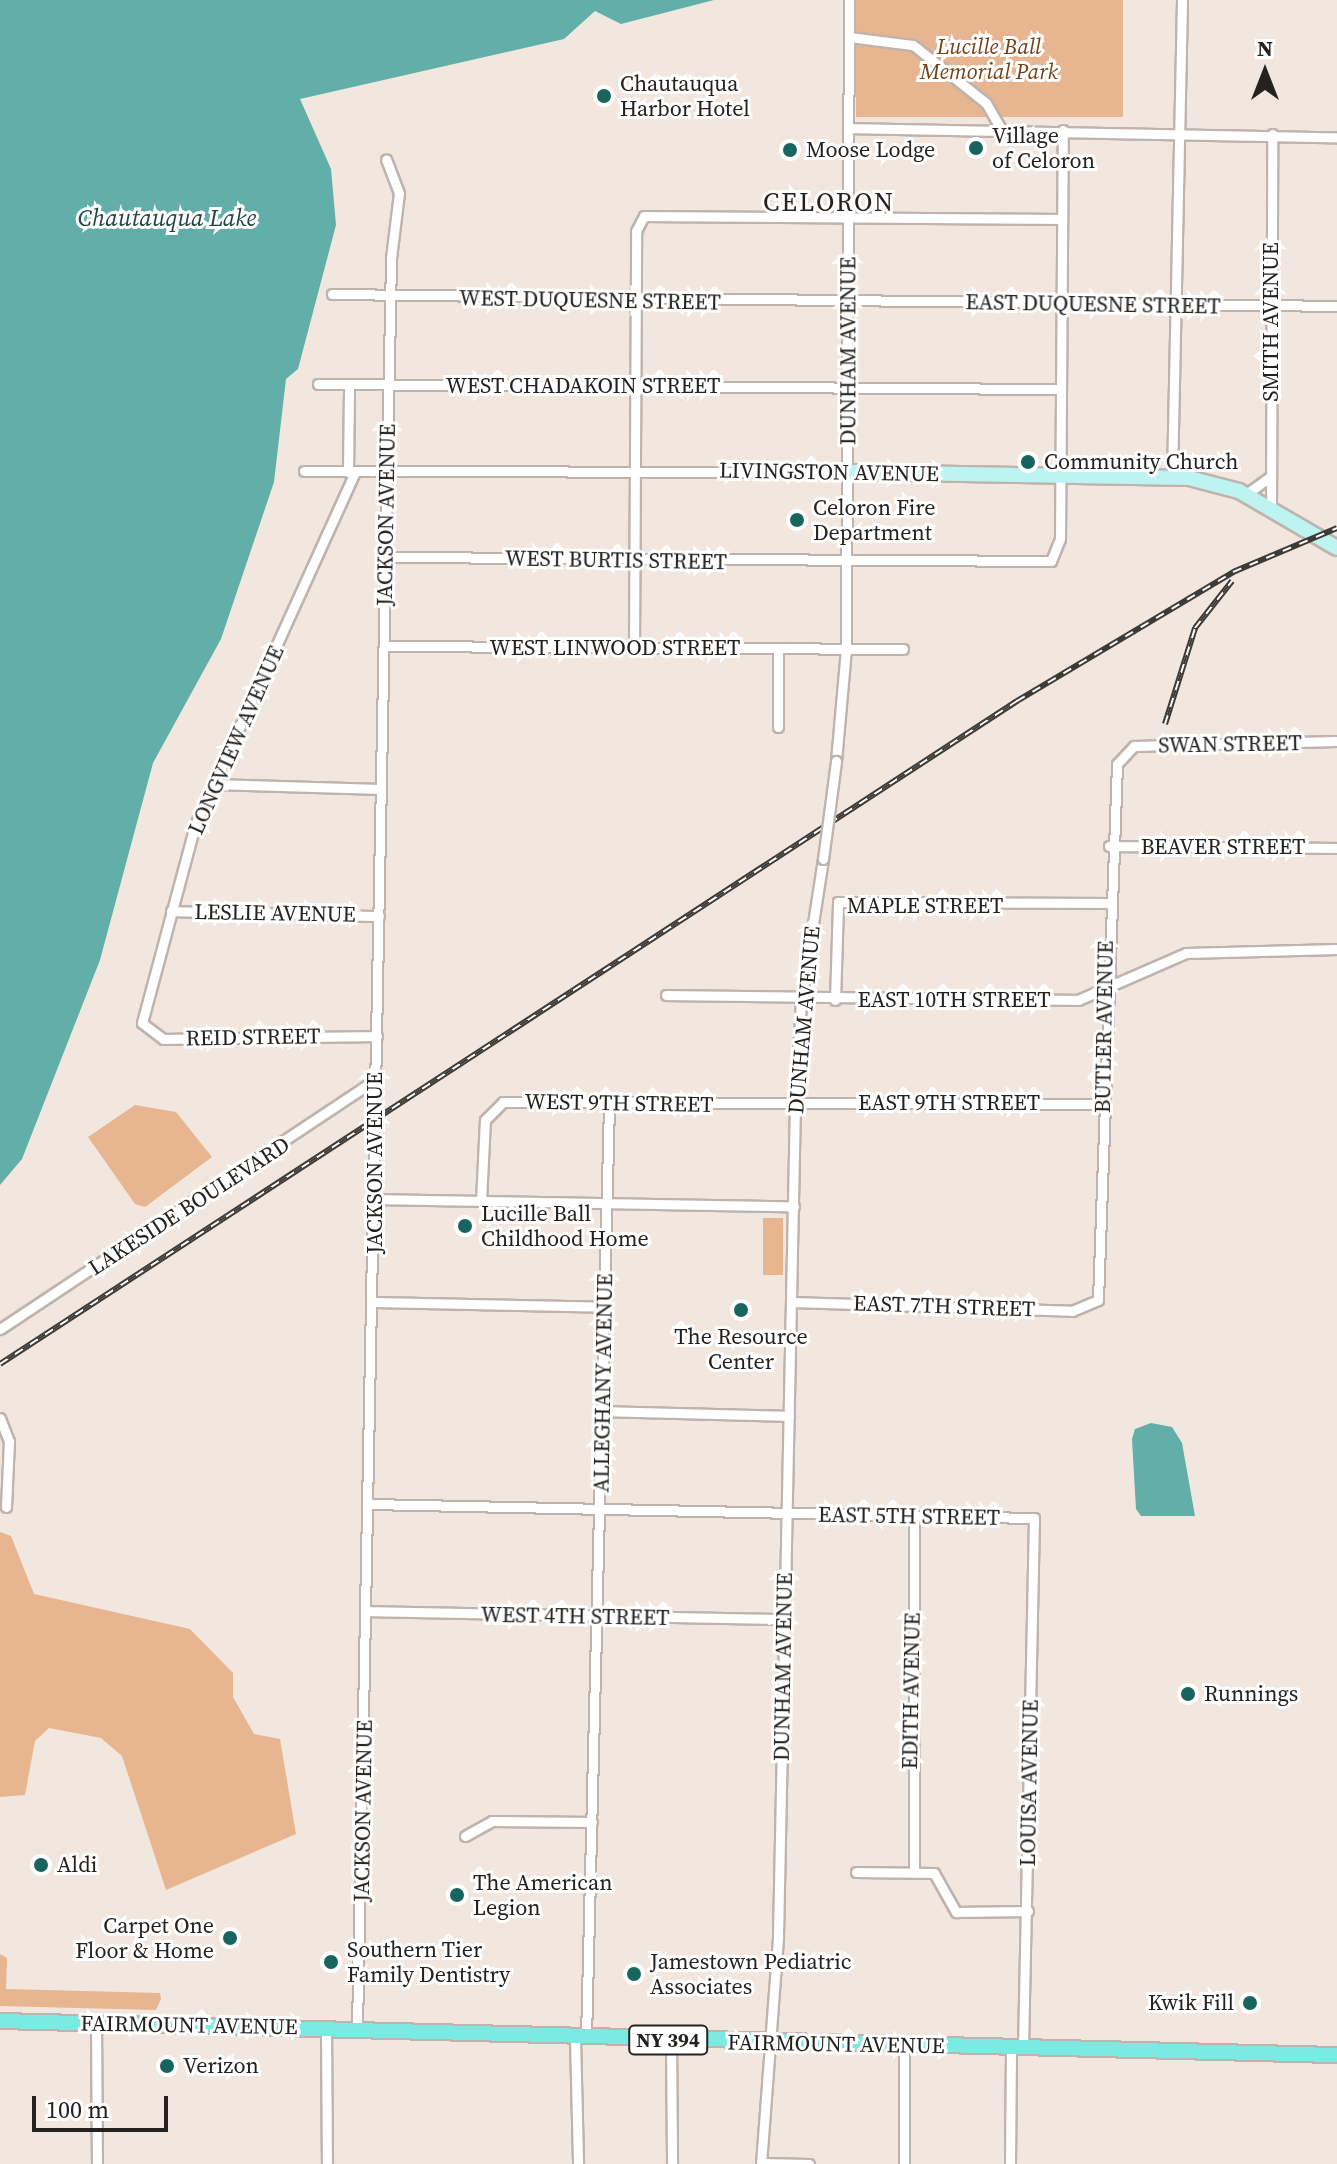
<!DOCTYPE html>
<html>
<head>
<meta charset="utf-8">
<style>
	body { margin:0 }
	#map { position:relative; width:1337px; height:2164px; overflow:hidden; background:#f1e7df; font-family:"Source Serif 4",serif }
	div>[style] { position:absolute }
	.green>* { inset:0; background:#e7b58f; transform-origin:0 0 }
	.water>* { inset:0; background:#61afa8 }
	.roads { filter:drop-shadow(2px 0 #beb4ad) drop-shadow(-2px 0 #beb4ad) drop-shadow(0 2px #beb4ad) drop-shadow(0 -2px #beb4ad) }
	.street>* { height:9px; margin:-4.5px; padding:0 4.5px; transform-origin:4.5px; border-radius:4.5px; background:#fff }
	.secondary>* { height:14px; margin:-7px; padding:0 7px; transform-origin:7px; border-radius:7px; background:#bdf4f1 }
	.primary>* { height:14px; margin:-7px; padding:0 7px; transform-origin:7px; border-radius:7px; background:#7beae3 }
	.rail>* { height:6px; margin-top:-3px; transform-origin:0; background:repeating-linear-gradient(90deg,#fff 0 9px,#3e3a36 0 18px); box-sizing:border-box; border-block:2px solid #3e3a36 }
	.bridges { filter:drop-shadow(2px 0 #beb4ad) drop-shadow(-2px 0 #beb4ad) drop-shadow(0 2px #beb4ad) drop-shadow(0 -2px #beb4ad) }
	.street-bridge>* { height:9px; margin:-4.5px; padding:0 4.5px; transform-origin:4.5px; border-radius:4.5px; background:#fff }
	.dots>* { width:22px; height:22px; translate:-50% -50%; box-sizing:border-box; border:4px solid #fff; border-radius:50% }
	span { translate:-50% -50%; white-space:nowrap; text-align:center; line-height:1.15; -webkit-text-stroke:6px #fff; paint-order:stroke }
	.shield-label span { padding:2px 6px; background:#fff; border:2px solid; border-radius:6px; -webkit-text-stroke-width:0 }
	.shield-label { font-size:20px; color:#24211e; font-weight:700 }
	.park-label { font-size:22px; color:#724217; font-style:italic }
	.poi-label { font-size:22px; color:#24211e }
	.left { translate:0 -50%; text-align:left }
	.right { translate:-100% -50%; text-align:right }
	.street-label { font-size:22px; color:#24211e }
	.water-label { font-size:24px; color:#204542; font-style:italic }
	.quarter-label { font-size:26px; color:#24211e; letter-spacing:2px }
	.north { position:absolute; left:1225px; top:32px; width:80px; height:80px; -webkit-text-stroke:6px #fff; paint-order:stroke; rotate:0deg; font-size:22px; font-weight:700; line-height:32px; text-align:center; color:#24211e }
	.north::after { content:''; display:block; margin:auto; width:28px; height:36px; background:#24211e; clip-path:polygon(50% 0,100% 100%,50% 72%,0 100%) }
	.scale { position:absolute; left:32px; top:2096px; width:136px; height:36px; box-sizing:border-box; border:4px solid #24211e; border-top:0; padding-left:10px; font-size:24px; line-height:28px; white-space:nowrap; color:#24211e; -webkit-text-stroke:6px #fff; paint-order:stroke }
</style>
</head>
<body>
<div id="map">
	<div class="green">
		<div style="left:856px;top:0;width:267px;height:117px"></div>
		<div style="clip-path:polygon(135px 1105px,176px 1112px,212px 1157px,145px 1207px,135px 1204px,88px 1137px)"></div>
		<div style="left:763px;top:1218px;width:20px;height:57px"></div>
		<div style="clip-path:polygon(0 1532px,11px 1536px,34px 1594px,190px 1629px,233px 1673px,233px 1697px,254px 1734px,280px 1739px,296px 1834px,166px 1890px,122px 1756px,101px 1738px,49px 1728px,35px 1741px,25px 1795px,0 1797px)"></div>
		<div style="clip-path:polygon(0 1954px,7px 1958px,6px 1989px,160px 1993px,161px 1999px,156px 2010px,0 2006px)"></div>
	</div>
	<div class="water">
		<div style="clip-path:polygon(0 0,714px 0,621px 24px,595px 11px,564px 39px,300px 99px,331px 169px,336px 225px,298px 369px,286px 379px,274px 482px,221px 639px,153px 763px,100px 960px,22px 1159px,0 1185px)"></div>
		<div style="clip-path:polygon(1151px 1423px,1172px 1427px,1182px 1443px,1195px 1516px,1141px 1516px,1136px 1509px,1132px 1439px,1135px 1429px)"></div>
	</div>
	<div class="roads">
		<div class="street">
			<div style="left:849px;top:37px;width:64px;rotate:7.1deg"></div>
			<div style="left:913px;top:45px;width:93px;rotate:38.5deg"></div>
			<div style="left:986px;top:103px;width:30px;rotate:60deg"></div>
			<div style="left:849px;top:128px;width:488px;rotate:1.1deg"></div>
			<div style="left:332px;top:294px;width:1005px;rotate:0.68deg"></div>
			<div style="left:318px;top:384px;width:742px;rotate:0.39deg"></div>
			<div style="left:304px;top:471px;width:544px;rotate:0.11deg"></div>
			<div style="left:348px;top:472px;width:88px;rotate:-89.3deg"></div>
			<div style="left:355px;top:472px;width:388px;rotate:114.4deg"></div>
			<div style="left:195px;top:825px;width:205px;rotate:105deg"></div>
			<div style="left:142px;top:1023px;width:26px;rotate:37deg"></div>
			<div style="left:163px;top:1039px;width:214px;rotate:-0.8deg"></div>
			<div style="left:1172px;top:478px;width:478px;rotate:-88.8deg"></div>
			<div style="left:1245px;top:495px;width:32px;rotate:-36deg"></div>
			<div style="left:1271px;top:509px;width:375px;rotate:-89.8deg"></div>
			<div style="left:385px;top:557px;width:666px;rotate:0.34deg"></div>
			<div style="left:1051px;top:561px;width:24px;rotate:-68deg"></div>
			<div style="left:1060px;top:539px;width:409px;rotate:-89.6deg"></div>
			<div style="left:384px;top:646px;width:519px;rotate:0.33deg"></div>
			<div style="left:634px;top:648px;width:417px;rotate:-89.7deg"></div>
			<div style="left:636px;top:231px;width:17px;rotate:-62deg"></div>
			<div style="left:644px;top:216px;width:417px;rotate:0.4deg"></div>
			<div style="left:778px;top:648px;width:79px;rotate:90deg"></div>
			<div style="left:836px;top:761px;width:112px;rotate:-84.9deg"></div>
			<div style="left:846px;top:649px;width:649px;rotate:-89.74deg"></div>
			<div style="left:213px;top:784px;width:168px;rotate:1.7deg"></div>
			<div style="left:1109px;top:846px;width:228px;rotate:0.5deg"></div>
			<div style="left:171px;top:911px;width:208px;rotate:1.4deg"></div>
			<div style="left:666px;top:995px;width:412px;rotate:0.7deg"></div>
			<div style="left:1078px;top:1000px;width:118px;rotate:-23.5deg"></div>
			<div style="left:1186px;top:953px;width:151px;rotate:-1.5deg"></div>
			<div style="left:835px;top:1000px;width:98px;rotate:-88.2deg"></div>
			<div style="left:838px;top:902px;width:269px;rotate:0.2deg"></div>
			<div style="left:375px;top:1199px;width:419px;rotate:1deg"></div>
			<div style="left:481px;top:1201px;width:81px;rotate:-87.2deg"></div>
			<div style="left:485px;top:1120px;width:25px;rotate:-45deg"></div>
			<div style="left:503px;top:1102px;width:600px;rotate:0.19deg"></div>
			<div style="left:374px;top:1302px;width:230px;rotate:1.2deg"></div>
			<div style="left:792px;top:1302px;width:280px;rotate:1.8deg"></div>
			<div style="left:1072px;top:1311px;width:28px;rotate:-23deg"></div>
			<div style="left:1098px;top:1300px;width:536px;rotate:-87.97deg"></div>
			<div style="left:1117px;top:764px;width:25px;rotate:-47deg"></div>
			<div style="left:1134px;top:746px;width:203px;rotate:-1.4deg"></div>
			<div style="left:0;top:1329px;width:450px;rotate:-33.6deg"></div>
			<div style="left:603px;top:1411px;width:186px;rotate:1.5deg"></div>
			<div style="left:0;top:1418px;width:25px;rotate:69deg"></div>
			<div style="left:9px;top:1441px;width:66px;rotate:92.6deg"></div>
			<div style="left:369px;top:1504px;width:665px;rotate:1.21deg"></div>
			<div style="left:1034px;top:1518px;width:530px;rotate:91.19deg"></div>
			<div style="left:914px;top:1518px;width:352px;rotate:90deg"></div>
			<div style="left:366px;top:1611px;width:419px;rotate:1.1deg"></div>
			<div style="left:465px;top:1836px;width:31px;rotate:-29deg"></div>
			<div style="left:492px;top:1821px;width:100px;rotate:0.6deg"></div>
			<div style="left:856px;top:1872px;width:78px;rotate:0.7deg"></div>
			<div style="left:934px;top:1873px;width:45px;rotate:60.6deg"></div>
			<div style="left:956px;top:1912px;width:72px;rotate:-0.8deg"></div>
			<div style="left:96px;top:2023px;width:141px;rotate:89.6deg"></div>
			<div style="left:326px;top:2028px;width:136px;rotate:89.6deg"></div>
			<div style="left:357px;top:2029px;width:1771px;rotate:-88.9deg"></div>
			<div style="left:391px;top:258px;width:65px;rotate:-83deg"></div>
			<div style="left:399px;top:193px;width:36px;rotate:-111deg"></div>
			<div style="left:575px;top:2038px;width:126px;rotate:88.6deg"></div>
			<div style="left:586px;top:2038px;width:936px;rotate:-88.59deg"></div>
			<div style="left:671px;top:2040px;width:124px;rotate:89.5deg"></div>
			<div style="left:904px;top:2045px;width:119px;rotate:90deg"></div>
			<div style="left:761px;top:2163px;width:48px;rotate:1.2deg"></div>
			<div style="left:761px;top:2164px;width:229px;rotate:-85.7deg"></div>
			<div style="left:778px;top:1936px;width:831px;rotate:-88.83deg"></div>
			<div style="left:795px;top:1105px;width:104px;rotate:-86.7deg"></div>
			<div style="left:801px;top:1001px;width:144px;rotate:-81.2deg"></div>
			<div style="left:1010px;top:2164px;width:115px;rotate:-89.5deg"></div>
		</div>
		<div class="secondary">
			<div style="left:848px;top:472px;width:341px;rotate:1deg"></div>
			<div style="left:1189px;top:478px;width:52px;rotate:14.6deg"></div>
			<div style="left:1239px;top:491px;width:113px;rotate:30.2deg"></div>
		</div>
		<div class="primary">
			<div style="left:0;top:2021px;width:1337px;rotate:1.46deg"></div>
		</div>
	</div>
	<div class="rail">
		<div style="left:1165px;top:724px;width:101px;rotate:-72.6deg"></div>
		<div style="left:1195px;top:628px;width:60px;rotate:-51.8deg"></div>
		<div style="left:0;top:1364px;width:1214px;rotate:-33.1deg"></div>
		<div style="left:1017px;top:701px;width:252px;rotate:-30.8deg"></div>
		<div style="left:1233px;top:572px;width:113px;rotate:-22.9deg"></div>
	</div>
	<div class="bridges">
		<div class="street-bridge">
			<div style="left:823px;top:859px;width:99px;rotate:-82.4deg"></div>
		</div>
	</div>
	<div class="dots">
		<div style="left:604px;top:96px;background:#186560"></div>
		<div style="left:976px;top:148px;background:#186560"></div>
		<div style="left:790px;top:150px;background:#186560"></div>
		<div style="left:1028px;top:462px;background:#186560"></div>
		<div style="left:797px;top:520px;background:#186560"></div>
		<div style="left:465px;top:1226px;background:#186560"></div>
		<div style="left:741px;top:1310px;background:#186560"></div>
		<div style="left:1188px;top:1694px;background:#186560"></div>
		<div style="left:41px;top:1865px;background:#186560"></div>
		<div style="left:457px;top:1895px;background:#186560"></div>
		<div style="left:230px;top:1938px;background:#186560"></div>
		<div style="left:331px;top:1962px;background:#186560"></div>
		<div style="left:634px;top:1974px;background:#186560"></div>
		<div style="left:1250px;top:2003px;background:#186560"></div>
		<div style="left:167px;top:2066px;background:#186560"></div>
	</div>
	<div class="shield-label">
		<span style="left:668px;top:2040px">NY 394</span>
	</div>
	<div class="park-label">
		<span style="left:989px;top:59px">Lucille Ball<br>Memorial Park</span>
	</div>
	<div class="poi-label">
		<span class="left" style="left:620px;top:96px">Chautauqua<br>Harbor Hotel</span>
		<span class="left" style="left:992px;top:148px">Village<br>of Celoron</span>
		<span class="left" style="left:806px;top:150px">Moose Lodge</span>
		<span class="left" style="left:1044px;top:462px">Community Church</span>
		<span class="left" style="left:813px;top:520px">Celoron Fire<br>Department</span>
		<span class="left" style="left:481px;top:1226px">Lucille Ball<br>Childhood Home</span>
		<span style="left:741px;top:1349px">The Resource<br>Center</span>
		<span class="left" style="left:1204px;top:1694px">Runnings</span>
		<span class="left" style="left:57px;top:1865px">Aldi</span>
		<span class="left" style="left:473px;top:1895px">The American<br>Legion</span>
		<span class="right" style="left:214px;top:1938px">Carpet One<br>Floor &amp; Home</span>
		<span class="left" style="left:347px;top:1962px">Southern Tier<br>Family Dentistry</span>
		<span class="left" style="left:650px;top:1974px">Jamestown Pediatric<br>Associates</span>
		<span class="right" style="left:1234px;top:2003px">Kwik Fill</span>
		<span class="left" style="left:183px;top:2066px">Verizon</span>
	</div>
	<div class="street-label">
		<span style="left:590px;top:300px;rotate:1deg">WEST DUQUESNE STREET</span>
		<span style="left:1093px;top:304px;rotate:1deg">EAST DUQUESNE STREET</span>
		<span style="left:1271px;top:322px;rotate:-90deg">SMITH AVENUE</span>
		<span style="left:848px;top:351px;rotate:-90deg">DUNHAM AVENUE</span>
		<span style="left:583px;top:386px">WEST CHADAKOIN STREET</span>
		<span style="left:829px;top:472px;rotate:1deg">LIVINGSTON AVENUE</span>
		<span style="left:386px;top:515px;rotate:-89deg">JACKSON AVENUE</span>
		<span style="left:616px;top:560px;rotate:1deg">WEST BURTIS STREET</span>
		<span style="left:615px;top:648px">WEST LINWOOD STREET</span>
		<span style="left:236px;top:740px;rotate:-66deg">LONGVIEW AVENUE</span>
		<span style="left:1230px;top:744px;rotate:-1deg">SWAN STREET</span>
		<span style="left:1223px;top:847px">BEAVER STREET</span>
		<span style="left:925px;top:906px">MAPLE STREET</span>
		<span style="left:275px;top:913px;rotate:1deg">LESLIE AVENUE</span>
		<span style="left:954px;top:1000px">EAST 10TH STREET</span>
		<span style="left:804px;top:1020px;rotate:-85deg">DUNHAM AVENUE</span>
		<span style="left:1104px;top:1027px;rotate:-89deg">BUTLER AVENUE</span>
		<span style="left:253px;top:1037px;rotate:-1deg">REID STREET</span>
		<span style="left:619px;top:1103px;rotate:1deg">WEST 9TH STREET</span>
		<span style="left:949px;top:1103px">EAST 9TH STREET</span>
		<span style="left:375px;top:1163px;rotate:-90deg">JACKSON AVENUE</span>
		<span style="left:189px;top:1206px;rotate:-33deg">LAKESIDE BOULEVARD</span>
		<span style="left:944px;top:1306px;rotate:2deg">EAST 7TH STREET</span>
		<span style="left:603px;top:1383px;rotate:-89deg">ALLEGHANY AVENUE</span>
		<span style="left:909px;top:1516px;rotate:1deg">EAST 5TH STREET</span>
		<span style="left:575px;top:1616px;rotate:1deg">WEST 4TH STREET</span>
		<span style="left:783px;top:1667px;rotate:-89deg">DUNHAM AVENUE</span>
		<span style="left:911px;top:1691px;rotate:-89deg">EDITH AVENUE</span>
		<span style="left:1029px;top:1783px;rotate:-89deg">LOUISA AVENUE</span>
		<span style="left:363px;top:1811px;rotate:-89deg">JACKSON AVENUE</span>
		<span style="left:189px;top:2025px;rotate:1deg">FAIRMOUNT AVENUE</span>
		<span style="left:836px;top:2044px;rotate:1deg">FAIRMOUNT AVENUE</span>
	</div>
	<div class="water-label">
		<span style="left:167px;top:218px">Chautauqua Lake</span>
	</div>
	<div class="quarter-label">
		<span style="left:829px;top:203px">CELORON</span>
	</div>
	<div class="north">N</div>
	<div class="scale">100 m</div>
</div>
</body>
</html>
